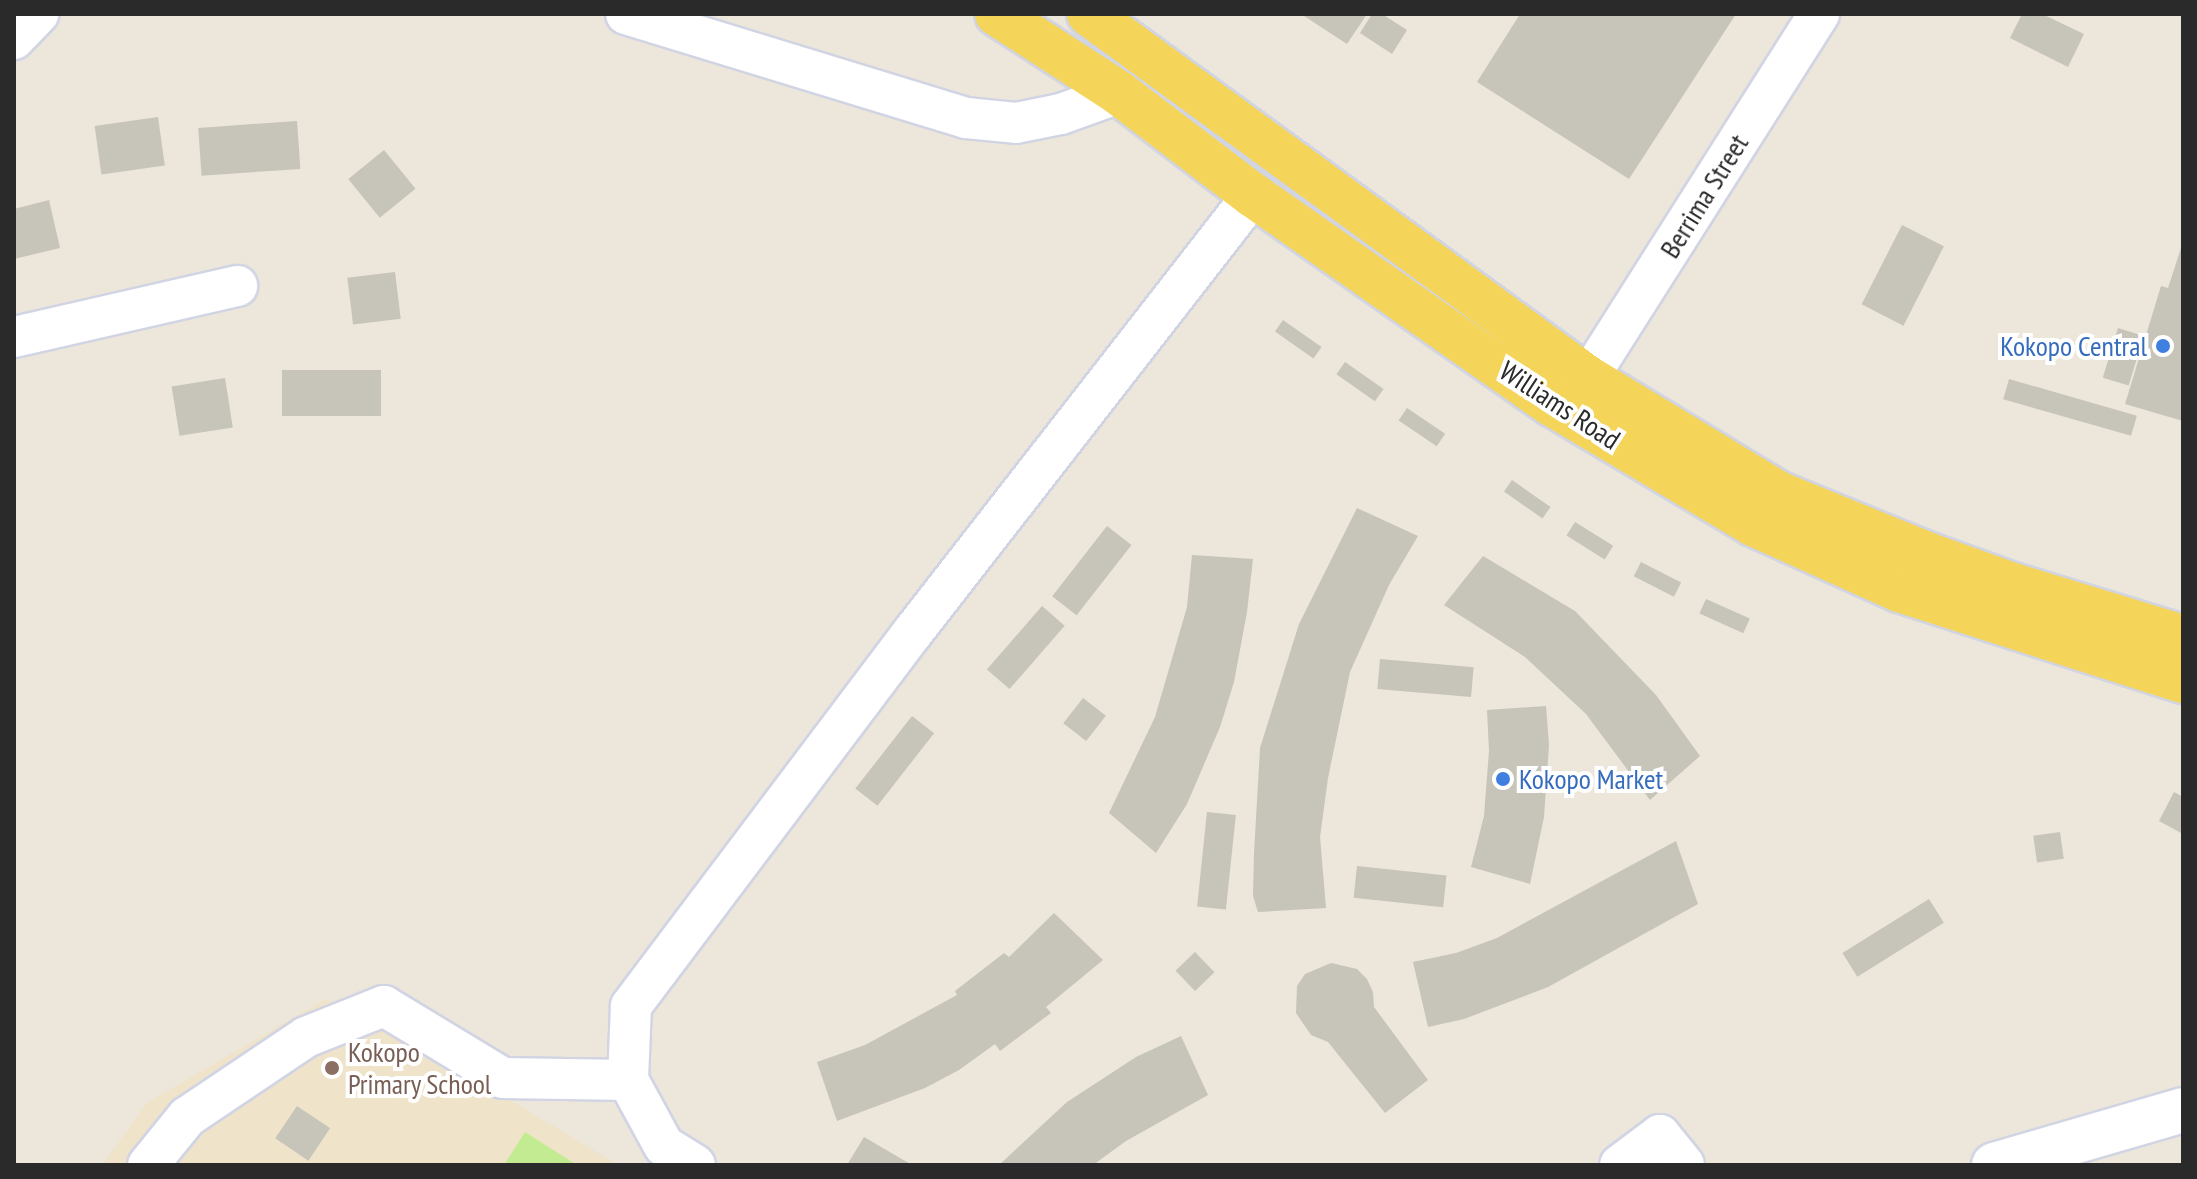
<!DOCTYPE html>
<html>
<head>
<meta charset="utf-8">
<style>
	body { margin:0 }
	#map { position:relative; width:2197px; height:1179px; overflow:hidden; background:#ece6db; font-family:"PT Sans Narrow",sans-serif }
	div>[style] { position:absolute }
	.education>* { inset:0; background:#efe4ca }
	.pitch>* { inset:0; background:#c3ec92 }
	.building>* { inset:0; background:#c7c4ba; transform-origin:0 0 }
	.roads { filter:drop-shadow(2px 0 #d1d4e3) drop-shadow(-2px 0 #d1d4e3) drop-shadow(0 2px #d1d4e3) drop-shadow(0 -2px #d1d4e3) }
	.street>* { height:40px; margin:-20px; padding:0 20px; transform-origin:20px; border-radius:20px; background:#fff }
	.secondary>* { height:44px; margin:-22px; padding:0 22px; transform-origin:22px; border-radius:22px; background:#fff }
	.primary>* { height:44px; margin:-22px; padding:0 22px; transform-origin:22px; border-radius:22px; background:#f4d559 }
	.dots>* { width:22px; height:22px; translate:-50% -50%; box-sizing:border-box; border:4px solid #fff; border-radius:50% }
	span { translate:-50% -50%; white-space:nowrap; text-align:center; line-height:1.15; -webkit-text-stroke:8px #fff; paint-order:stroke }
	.street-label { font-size:28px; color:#2a2a2a }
	.shop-label { font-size:28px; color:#366cbe }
	.right { translate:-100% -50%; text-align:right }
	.left { translate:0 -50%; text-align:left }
	.education-label { font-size:28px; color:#785e54 }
	.frame { position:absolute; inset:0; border:16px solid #2a2a2a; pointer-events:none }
</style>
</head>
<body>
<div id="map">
	<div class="education">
		<div style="clip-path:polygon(325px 999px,400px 1033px,618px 1165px,102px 1165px,147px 1103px)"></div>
	</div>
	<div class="pitch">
		<div style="clip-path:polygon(525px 1132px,577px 1165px,504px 1165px)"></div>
	</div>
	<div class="building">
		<div style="clip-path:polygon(1301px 14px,1367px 14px,1347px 44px)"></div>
		<div style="clip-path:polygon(1372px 14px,1382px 14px,1407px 30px,1392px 54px,1360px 33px)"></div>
		<div style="clip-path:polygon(1520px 14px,1736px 14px,1629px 179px,1477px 82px)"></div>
		<div style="clip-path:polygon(2022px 14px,2042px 14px,2084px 34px,2068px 67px,2010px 38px)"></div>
		<div style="left:158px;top:117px;width:49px;height:64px;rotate:82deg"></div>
		<div style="left:297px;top:121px;width:48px;height:99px;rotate:86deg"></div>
		<div style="left:384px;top:150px;width:50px;height:46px;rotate:51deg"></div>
		<div style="clip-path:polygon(49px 200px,60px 248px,14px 259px,14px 209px)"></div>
		<div style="left:1902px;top:225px;width:47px;height:89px;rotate:27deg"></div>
		<div style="clip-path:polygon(2183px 242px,2183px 421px,2125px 404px,2161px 286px,2168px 288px)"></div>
		<div style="left:395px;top:272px;width:47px;height:48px;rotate:83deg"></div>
		<div style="left:1283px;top:320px;width:47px;height:14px;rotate:35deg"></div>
		<div style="left:2118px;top:328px;width:27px;height:52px;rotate:17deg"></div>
		<div style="left:1345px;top:362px;width:47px;height:15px;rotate:35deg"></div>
		<div style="left:282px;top:370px;width:99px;height:46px"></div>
		<div style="left:225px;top:378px;width:50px;height:54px;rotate:81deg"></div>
		<div style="left:2009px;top:379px;width:133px;height:21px;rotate:16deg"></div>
		<div style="left:1407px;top:408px;width:46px;height:15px;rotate:34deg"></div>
		<div style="left:1512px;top:480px;width:47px;height:14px;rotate:35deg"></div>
		<div style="clip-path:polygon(1357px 508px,1418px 536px,1389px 585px,1350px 672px,1328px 778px,1320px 837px,1326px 908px,1258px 912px,1253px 896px,1254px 853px,1260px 748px,1299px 624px)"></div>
		<div style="left:1575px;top:522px;width:45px;height:16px;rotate:32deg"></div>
		<div style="left:1107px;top:526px;width:31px;height:89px;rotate:38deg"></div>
		<div style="clip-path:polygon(1192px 555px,1253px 559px,1247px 612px,1234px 682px,1220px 727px,1187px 804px,1156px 853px,1109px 813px,1155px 717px,1187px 607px)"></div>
		<div style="clip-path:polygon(1483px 556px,1575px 611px,1656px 695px,1700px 756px,1650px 800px,1586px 714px,1525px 657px,1444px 605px)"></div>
		<div style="left:1641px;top:562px;width:45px;height:16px;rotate:27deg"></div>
		<div style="left:1706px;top:599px;width:48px;height:16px;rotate:24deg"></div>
		<div style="left:1042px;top:606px;width:30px;height:84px;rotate:41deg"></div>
		<div style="left:1380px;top:659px;width:94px;height:30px;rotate:5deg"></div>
		<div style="left:1083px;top:698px;width:29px;height:32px;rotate:38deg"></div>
		<div style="clip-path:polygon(1546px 706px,1549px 745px,1544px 817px,1530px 884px,1471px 867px,1484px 816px,1489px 751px,1487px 710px)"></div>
		<div style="left:912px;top:716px;width:28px;height:92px;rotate:38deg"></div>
		<div style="clip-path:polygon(2174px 792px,2183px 797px,2183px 834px,2159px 821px)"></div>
		<div style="left:1207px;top:812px;width:29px;height:95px;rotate:6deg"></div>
		<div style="left:2060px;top:832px;width:27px;height:27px;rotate:82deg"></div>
		<div style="clip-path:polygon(1676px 841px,1698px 904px,1548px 987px,1464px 1019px,1428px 1027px,1413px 962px,1456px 953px,1497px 938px)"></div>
		<div style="left:1357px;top:866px;width:90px;height:32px;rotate:6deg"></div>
		<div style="left:1929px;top:899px;width:28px;height:102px;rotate:58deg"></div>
		<div style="clip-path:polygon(1054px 913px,1103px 960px,1046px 1007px,1051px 1013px,1000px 1051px,995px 1044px,959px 1070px,925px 1088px,837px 1121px,817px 1062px,865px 1045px,957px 995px,955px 991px,1004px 953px,1009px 957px)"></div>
		<div style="left:1195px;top:952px;width:28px;height:27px;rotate:46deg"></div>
		<div style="clip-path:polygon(1331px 963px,1357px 969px,1367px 979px,1373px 992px,1374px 1007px,1428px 1080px,1385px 1113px,1328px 1042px,1311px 1035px,1296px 1013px,1297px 986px,1305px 974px)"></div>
		<div style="clip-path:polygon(1181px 1036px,1208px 1095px,1126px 1141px,1093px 1165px,999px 1165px,1067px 1102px,1136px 1057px)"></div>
		<div style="left:297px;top:1106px;width:40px;height:39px;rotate:34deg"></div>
		<div style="clip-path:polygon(864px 1137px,912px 1165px,847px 1165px)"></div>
	</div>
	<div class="roads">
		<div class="street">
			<div style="left:626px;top:14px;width:356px;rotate:17deg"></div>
			<div style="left:966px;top:118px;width:50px;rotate:5.7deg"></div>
			<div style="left:1016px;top:123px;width:46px;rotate:-11.3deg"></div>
			<div style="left:1061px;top:114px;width:62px;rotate:-19.9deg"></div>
			<div style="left:14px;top:39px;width:35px;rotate:-46deg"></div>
			<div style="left:14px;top:337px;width:229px;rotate:-12.9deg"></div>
			<div style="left:1588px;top:378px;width:431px;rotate:-57.6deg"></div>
			<div style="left:148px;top:1165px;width:62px;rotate:-50.9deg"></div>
			<div style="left:187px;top:1117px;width:143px;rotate:-33.9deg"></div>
			<div style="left:306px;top:1037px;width:84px;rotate:-21.7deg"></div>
			<div style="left:384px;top:1006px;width:139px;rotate:31.2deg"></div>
			<div style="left:503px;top:1078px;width:125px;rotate:0.9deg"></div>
			<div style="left:695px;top:1165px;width:36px;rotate:-148deg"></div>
			<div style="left:664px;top:1146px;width:75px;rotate:-118.6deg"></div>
			<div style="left:628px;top:1080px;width:74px;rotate:-87.7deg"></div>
			<div style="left:631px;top:1006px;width:468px;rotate:-53deg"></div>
			<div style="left:913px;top:632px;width:554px;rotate:-52.12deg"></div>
			<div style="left:1620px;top:1165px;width:50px;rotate:-36.9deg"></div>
			<div style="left:1660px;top:1135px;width:38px;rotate:51deg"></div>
		</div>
		<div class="secondary">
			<div style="left:1994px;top:1165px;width:197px;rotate:-16.2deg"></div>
		</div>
		<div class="primary">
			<div style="left:997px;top:14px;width:145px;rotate:32.9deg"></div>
			<div style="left:1119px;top:93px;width:168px;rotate:37.3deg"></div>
			<div style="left:1253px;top:195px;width:365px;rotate:35deg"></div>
			<div style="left:1552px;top:404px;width:234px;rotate:30.8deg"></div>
			<div style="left:1753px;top:524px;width:160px;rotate:24.3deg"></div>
			<div style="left:1899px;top:590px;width:298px;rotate:17.8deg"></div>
			<div style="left:1089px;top:14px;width:618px;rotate:36.11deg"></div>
			<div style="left:1588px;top:378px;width:222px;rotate:31.2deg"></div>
			<div style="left:1778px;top:493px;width:158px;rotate:22.3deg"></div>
			<div style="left:1924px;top:553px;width:95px;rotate:19.8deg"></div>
			<div style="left:2013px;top:585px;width:178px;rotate:17deg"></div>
		</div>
	</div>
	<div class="dots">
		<div style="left:2163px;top:346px;background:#3f7fe0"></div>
		<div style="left:1503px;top:779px;background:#3f7fe0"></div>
		<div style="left:332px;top:1068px;background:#8d6e63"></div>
	</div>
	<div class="street-label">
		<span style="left:1704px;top:196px;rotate:-58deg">Berrima Street</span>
		<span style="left:1560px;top:405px;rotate:33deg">Williams Road</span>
	</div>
	<div class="shop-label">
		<span class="right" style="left:2147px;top:346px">Kokopo Central</span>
		<span class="left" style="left:1519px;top:779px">Kokopo Market</span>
	</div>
	<div class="education-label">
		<span class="left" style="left:348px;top:1068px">Kokopo<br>Primary School</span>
	</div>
	<div class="frame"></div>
</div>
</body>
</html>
